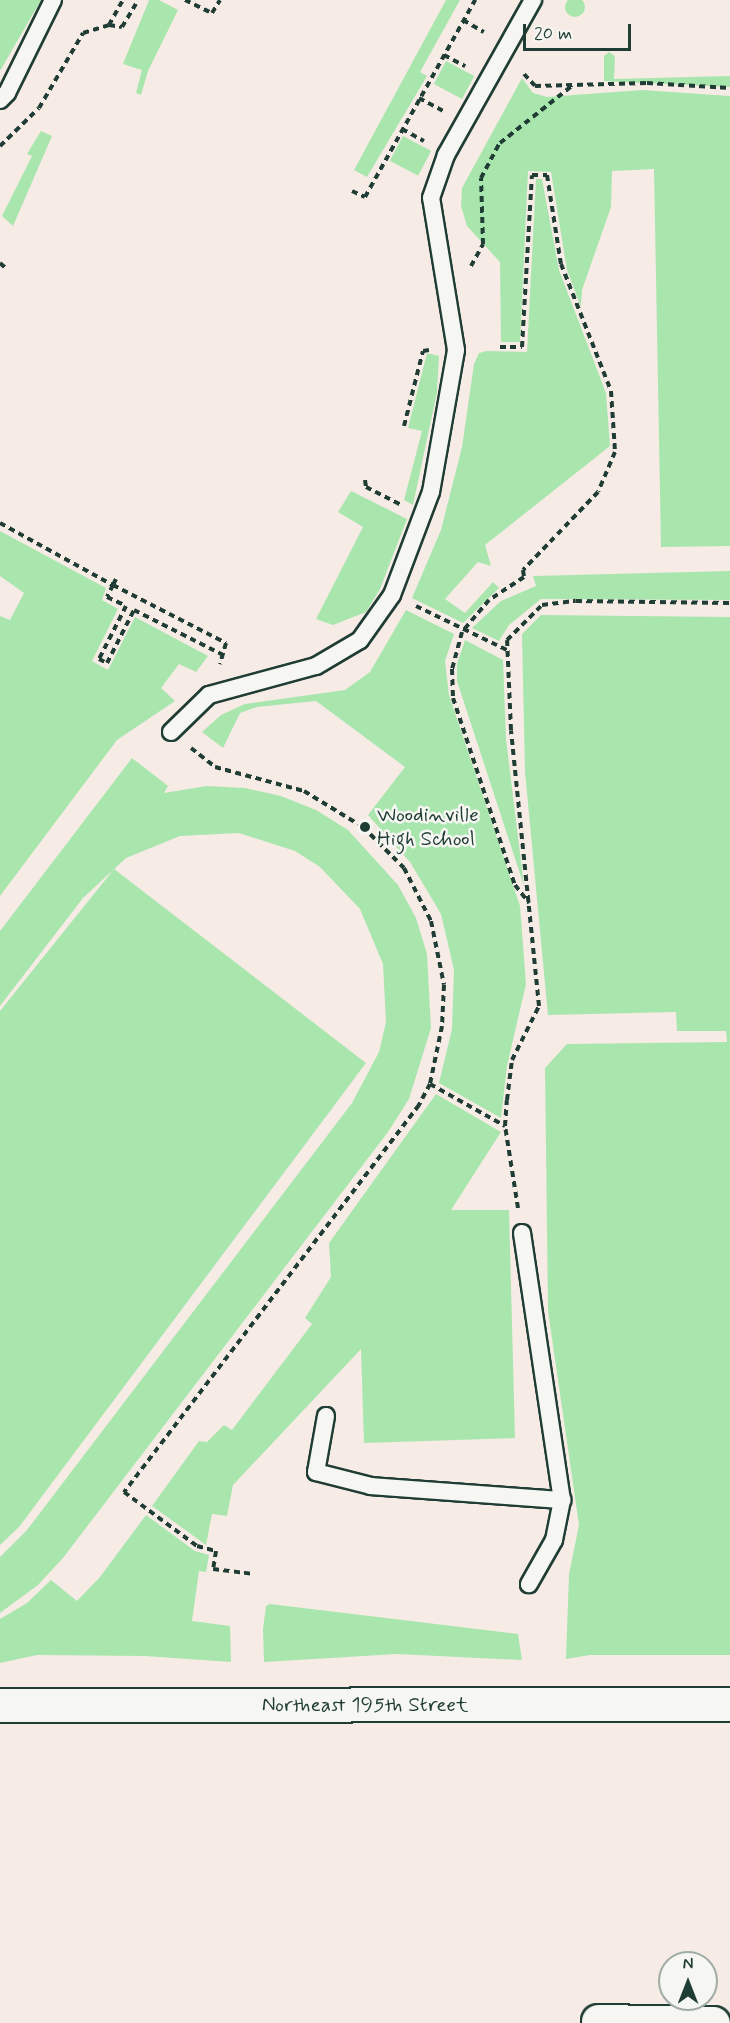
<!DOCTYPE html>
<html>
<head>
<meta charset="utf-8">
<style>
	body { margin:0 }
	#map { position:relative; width:730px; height:2023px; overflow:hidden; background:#f7ebe6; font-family:Mynerve,sans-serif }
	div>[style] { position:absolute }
	.green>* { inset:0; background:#a9e6ad; transform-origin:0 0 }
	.round { border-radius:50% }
	.path>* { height:4px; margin-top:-2px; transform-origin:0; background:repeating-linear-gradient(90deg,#1f3d34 0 6px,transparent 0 10.5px) }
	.roads { filter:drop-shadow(2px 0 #1f3d34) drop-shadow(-2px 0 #1f3d34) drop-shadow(0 2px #1f3d34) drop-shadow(0 -2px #1f3d34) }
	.lane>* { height:16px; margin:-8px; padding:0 8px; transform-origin:8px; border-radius:8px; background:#f6f6f2 }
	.street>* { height:33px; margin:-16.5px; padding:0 16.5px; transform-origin:16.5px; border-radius:16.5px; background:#f6f6f2 }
	.secondary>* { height:33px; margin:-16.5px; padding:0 16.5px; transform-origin:16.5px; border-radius:16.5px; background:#f6f6f2 }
	.dots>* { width:16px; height:16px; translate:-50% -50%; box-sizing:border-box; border:3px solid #f6f6f2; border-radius:50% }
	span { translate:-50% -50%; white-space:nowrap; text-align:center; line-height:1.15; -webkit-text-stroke:5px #f6f6f2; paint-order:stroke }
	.poi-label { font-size:21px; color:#1f3d34 }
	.left { translate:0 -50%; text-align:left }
	.street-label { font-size:21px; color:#1f3d34 }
	.north { position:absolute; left:658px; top:1951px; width:60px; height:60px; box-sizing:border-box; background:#f6f6f2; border:2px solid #a0aca6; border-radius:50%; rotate:0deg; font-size:16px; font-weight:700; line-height:24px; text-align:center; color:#1f3d34 }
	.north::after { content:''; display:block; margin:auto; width:21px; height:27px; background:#1f3d34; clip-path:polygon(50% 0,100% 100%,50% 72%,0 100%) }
	.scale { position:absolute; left:523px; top:24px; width:108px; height:27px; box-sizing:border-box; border:3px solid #1f3d34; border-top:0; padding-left:8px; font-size:18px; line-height:21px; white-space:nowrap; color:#1f3d34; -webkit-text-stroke:4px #f6f6f2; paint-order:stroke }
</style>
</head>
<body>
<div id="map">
	<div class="green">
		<div class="round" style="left:565px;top:-3px;width:20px;height:20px"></div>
		<div style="clip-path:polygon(0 0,41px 0,0 71px)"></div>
		<div style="clip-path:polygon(149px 0,159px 0,178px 10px,148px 71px,141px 95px,136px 93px,142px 70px,123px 64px)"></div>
		<div style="clip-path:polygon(446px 0,460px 0,420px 72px,427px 76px,367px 177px,354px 170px)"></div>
		<div style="clip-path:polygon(609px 52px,615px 56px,614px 79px,730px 76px,730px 87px,604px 81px,604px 56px)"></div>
		<div style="left:446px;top:61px;width:32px;height:26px;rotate:28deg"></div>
		<div style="clip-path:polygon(522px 78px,533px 93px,547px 97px,642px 90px,730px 96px,730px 546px,661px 547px,654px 169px,612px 171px,611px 207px,582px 290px,581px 307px,567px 270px,551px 172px,528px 171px,520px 342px,501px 342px,500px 262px,467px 226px,461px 206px,462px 188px)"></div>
		<div style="clip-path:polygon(41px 131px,52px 136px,13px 226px,2px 216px,32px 156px,27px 154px)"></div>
		<div style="left:403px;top:136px;width:32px;height:28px;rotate:28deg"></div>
		<div style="clip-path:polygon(536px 179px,542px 179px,559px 270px,606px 393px,610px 446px,485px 545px,491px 566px,478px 562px,445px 599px,465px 613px,493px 582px,499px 588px,463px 623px,412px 598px,441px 530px,462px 447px,474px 364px,479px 353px,487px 351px,527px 352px)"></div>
		<div style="clip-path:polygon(427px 353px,439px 356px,437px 392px,413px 505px,404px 500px,422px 431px,408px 428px)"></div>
		<div style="clip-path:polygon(351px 491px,407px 519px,380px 589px,366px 612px,333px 625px,316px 619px,363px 527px,338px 512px)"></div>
		<div style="clip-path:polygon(0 531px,106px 588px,102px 600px,118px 609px,92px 661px,108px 670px,135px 617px,208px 656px,196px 672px,179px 664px,161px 688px,175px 701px,117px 740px,0 896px,0 616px,10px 620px,24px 593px,0 576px)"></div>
		<div style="clip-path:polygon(730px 571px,730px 600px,541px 599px,509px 625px,499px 641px,472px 628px,501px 601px,536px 586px,533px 576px)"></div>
		<div style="clip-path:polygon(406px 610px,454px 634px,445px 661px,449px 695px,520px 906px,526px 984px,507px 1066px,501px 1118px,439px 1083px,452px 1029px,454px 970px,441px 914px,410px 862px,368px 815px,405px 767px,316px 701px,257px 707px,240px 713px,223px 748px,202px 732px,221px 715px,245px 704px,345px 690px,370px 672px)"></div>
		<div style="clip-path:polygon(541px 615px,730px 617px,730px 1655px,590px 1655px,566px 1659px,569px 1574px,579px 1525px,548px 1311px,545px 1068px,567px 1044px,727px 1042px,726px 1031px,677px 1031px,676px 1012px,548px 1015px,525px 772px,522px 634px)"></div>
		<div style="clip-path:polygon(465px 640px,503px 660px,506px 739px,524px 886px,457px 681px,457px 664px)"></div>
		<div style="clip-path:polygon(132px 758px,168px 786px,164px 793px,207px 786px,245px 788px,281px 796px,316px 810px,348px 830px,398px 885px,416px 918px,427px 954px,431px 1028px,409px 1099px,388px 1132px,63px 1558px,38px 1585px,0 1613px,0 1557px,27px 1530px,352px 1103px,379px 1052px,386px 1022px,383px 964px,360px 909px,320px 867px,295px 851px,239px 833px,180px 836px,126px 858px,83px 898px,0 1006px,0 931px)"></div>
		<div style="clip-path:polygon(114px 869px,366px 1063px,19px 1527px,0 1545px,0 1011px)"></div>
		<div style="clip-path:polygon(436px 1094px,501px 1132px,451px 1210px,509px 1210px,515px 1438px,364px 1443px,361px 1349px,233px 1485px,227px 1516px,212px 1514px,206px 1545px,152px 1506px,199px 1441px,207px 1442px,224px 1425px,232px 1430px,312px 1324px,305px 1318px,331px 1277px,329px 1243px)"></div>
		<div style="clip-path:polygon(146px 1515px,195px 1551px,209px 1555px,206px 1572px,199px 1571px,192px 1621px,230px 1626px,231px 1662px,145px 1656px,37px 1655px,0 1663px,0 1619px,27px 1603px,51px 1580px,77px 1601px,100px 1577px)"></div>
		<div style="clip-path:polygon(270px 1604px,518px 1634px,522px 1660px,397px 1654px,264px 1662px,263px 1629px,266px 1606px)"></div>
	</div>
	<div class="path">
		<div style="left:185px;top:0;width:30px;rotate:26deg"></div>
		<div style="left:212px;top:13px;width:15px;rotate:-58deg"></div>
		<div style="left:463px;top:20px;width:24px;rotate:30deg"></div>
		<div style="left:109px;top:25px;width:13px;rotate:9deg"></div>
		<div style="left:122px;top:27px;width:31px;rotate:-59deg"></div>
		<div style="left:444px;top:55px;width:24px;rotate:28deg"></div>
		<div style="left:524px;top:74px;width:16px;rotate:47deg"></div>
		<div style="left:535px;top:86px;width:112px;rotate:-1.5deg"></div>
		<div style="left:647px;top:83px;width:83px;rotate:3.4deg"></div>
		<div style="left:419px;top:98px;width:27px;rotate:28deg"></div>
		<div style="left:402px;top:129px;width:25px;rotate:29deg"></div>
		<div style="left:0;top:146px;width:54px;rotate:-44.3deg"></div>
		<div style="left:39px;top:108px;width:87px;rotate:-59.6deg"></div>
		<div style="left:83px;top:33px;width:27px;rotate:-17deg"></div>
		<div style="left:109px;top:25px;width:29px;rotate:-61deg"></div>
		<div style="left:352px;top:191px;width:14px;rotate:25deg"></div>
		<div style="left:365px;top:197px;width:226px;rotate:-60.8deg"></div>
		<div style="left:0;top:263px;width:9px;rotate:41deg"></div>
		<div style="left:471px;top:266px;width:25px;rotate:-61deg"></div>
		<div style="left:483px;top:244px;width:66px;rotate:-91.7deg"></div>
		<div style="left:481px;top:178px;width:40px;rotate:-62deg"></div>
		<div style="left:500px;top:143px;width:93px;rotate:-38.5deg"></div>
		<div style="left:500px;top:347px;width:22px"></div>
		<div style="left:522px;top:347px;width:172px;rotate:-86.7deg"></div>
		<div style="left:532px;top:175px;width:15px"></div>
		<div style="left:547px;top:175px;width:90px;rotate:81.1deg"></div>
		<div style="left:561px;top:264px;width:136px;rotate:68.5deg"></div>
		<div style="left:611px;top:391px;width:61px;rotate:86.2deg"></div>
		<div style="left:615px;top:452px;width:43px;rotate:113deg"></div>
		<div style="left:598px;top:492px;width:108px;rotate:133.9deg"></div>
		<div style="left:523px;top:570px;width:7px;rotate:82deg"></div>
		<div style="left:524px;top:577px;width:42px;rotate:146.7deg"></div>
		<div style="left:489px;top:600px;width:42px;rotate:130.2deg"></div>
		<div style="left:462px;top:632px;width:38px;rotate:105deg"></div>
		<div style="left:452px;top:669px;width:29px;rotate:88deg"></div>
		<div style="left:453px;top:698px;width:197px;rotate:71.7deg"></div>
		<div style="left:515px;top:885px;width:23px;rotate:52deg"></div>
		<div style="left:404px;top:426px;width:77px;rotate:-75.8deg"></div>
		<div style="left:423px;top:351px;width:6px;rotate:-9deg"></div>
		<div style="left:365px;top:480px;width:7px;rotate:82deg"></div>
		<div style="left:366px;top:487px;width:38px;rotate:27deg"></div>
		<div style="left:0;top:523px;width:129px;rotate:28.8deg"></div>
		<div style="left:113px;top:585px;width:13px;rotate:117deg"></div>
		<div style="left:107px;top:597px;width:21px;rotate:25deg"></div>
		<div style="left:126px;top:606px;width:59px;rotate:117deg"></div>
		<div style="left:99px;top:659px;width:9px;rotate:27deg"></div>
		<div style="left:107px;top:663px;width:59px;rotate:-63deg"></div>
		<div style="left:134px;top:610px;width:100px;rotate:26.8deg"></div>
		<div style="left:116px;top:579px;width:7px;rotate:117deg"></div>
		<div style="left:113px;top:585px;width:127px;rotate:27.2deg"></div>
		<div style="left:226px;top:643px;width:22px;rotate:106deg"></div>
		<div style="left:416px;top:606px;width:101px;rotate:25.8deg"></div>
		<div style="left:191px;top:748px;width:31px;rotate:38deg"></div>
		<div style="left:215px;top:767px;width:92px;rotate:15.1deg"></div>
		<div style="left:304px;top:791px;width:69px;rotate:31.4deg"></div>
		<div style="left:363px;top:827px;width:58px;rotate:45deg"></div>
		<div style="left:404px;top:868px;width:59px;rotate:63deg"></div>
		<div style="left:431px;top:921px;width:65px;rotate:78.5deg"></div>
		<div style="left:444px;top:985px;width:41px;rotate:92.8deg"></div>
		<div style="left:442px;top:1026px;width:59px;rotate:101.7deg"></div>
		<div style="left:430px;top:1084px;width:24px;rotate:118deg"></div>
		<div style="left:419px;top:1105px;width:487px;rotate:127.3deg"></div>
		<div style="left:124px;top:1492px;width:91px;rotate:36.5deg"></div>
		<div style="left:197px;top:1546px;width:20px;rotate:15deg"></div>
		<div style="left:216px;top:1551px;width:18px;rotate:99deg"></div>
		<div style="left:213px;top:1569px;width:38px;rotate:7deg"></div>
		<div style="left:430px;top:1084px;width:86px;rotate:29.2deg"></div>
		<div style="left:518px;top:1208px;width:83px;rotate:-99deg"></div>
		<div style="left:505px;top:1126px;width:26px;rotate:-86deg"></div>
		<div style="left:507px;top:1100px;width:40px;rotate:-82.9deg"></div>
		<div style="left:512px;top:1060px;width:60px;rotate:-63.4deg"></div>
		<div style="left:539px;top:1006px;width:277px;rotate:-95.8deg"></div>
		<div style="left:511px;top:730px;width:90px;rotate:-92.5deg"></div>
		<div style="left:507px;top:640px;width:49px;rotate:-45deg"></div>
		<div style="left:542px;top:605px;width:34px;rotate:-7deg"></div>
		<div style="left:576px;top:601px;width:154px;rotate:0.7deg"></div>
	</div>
	<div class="roads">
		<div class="lane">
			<div style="left:0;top:100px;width:10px;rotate:-45deg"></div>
			<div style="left:7px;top:93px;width:104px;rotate:-63.7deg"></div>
			<div style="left:171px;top:732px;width:53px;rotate:-44.2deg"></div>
			<div style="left:209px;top:695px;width:111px;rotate:-15.2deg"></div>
			<div style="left:316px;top:666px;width:51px;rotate:-30.6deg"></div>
			<div style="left:360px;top:640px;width:55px;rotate:-54.6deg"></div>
			<div style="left:392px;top:595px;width:110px;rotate:-69.3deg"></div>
			<div style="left:431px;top:492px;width:144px;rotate:-80deg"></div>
			<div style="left:456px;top:350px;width:154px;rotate:-99.3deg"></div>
			<div style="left:431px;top:198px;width:46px;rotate:-70.8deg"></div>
			<div style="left:446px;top:155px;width:178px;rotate:-60.7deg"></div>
			<div style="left:522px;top:1233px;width:270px;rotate:81.5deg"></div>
			<div style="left:562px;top:1500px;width:41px;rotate:101.3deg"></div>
			<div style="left:554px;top:1540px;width:51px;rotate:119.6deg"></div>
			<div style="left:326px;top:1416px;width:57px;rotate:100.1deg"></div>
			<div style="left:316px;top:1472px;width:57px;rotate:14.3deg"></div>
			<div style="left:371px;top:1486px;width:192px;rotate:4.2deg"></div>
		</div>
		<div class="street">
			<div style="left:598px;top:2021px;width:115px;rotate:1deg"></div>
		</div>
		<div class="secondary">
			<div style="left:0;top:1705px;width:730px;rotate:-0.08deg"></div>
		</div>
	</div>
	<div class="dots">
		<div style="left:365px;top:827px;background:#1f3d34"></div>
	</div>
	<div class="poi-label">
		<span class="left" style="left:377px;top:827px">Woodinville<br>High School</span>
	</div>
	<div class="street-label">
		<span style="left:365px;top:1705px">Northeast 195th Street</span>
	</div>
	<div class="north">N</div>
	<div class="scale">20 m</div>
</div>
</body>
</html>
